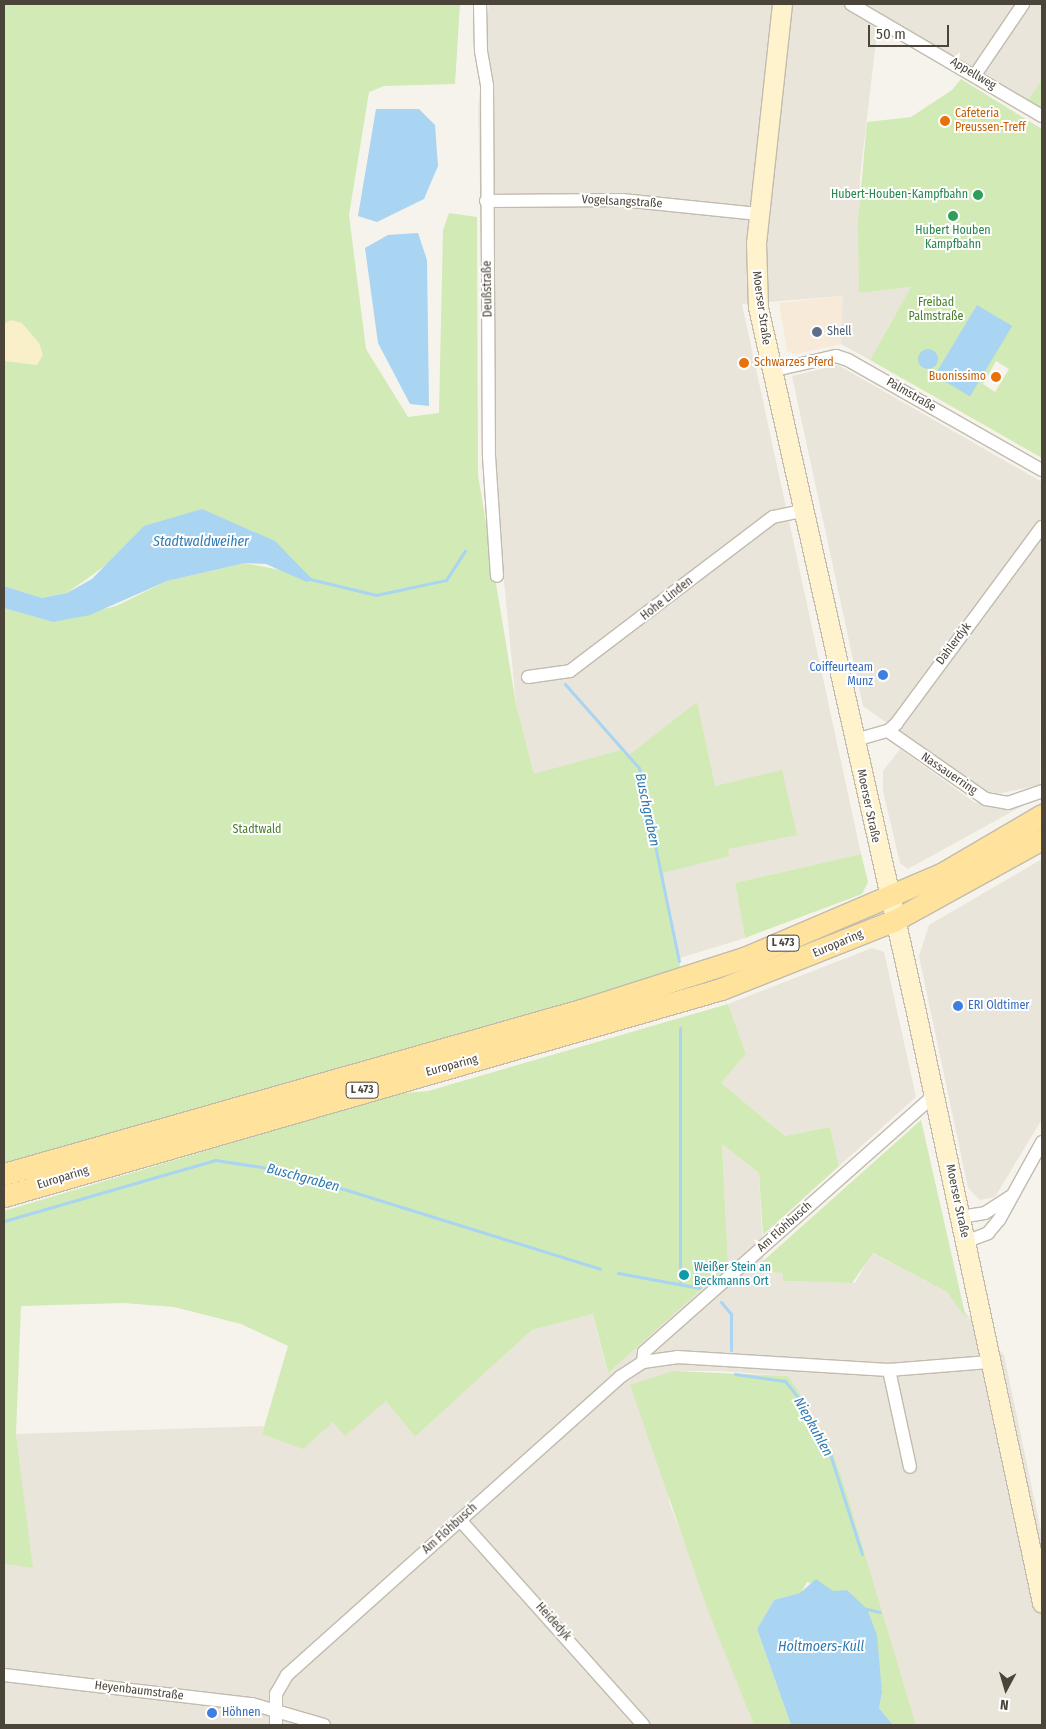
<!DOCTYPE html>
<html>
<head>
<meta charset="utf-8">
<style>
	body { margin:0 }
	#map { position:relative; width:1046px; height:1729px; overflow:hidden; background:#f6f3ec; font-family:"Fira Sans Condensed",sans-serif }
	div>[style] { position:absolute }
	.residential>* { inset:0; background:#eae5da }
	.commercial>* { inset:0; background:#f7ead8 }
	.green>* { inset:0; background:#d2eab5 }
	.sand>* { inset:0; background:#f9efc9 }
	.water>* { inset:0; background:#a9d4f2; transform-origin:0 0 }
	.round { border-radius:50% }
	.stream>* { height:3px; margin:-1.5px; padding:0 1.5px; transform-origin:1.5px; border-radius:1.5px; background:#a9d4f2 }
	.roads { filter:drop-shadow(1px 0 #c2bbae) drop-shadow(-1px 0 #c2bbae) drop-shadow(0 1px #c2bbae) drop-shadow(0 -1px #c2bbae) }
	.minor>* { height:12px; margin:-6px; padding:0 6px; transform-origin:6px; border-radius:6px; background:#fff }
	.secondary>* { height:19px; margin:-9.5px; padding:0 9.5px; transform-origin:9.5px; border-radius:9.5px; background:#fff3cd }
	.primary>* { height:21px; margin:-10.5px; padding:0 10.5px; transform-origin:10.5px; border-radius:10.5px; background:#ffe39c }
	.dots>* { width:14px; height:14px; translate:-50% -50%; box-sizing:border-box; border:2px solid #fff; border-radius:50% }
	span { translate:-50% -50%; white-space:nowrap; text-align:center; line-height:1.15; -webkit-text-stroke:4px #fff; paint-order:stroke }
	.shield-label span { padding:1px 4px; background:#fff; border:1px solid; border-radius:4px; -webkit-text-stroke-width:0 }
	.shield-label { font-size:11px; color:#4b4439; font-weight:700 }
	.street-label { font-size:12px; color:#4b4439 }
	.food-label { font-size:12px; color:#c56008 }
	.left { translate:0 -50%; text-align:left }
	.right { translate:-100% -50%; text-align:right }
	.leisure-label { font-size:12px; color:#27864d }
	.park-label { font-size:12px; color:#4a7f2a }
	.service-label { font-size:12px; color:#4e5e75 }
	.shop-label { font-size:12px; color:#366cbe }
	.culture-label { font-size:12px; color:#0d838f }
	.water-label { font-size:14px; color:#2e7ab2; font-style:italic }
	.frame { position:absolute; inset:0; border:5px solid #4b4439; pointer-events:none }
	.north { position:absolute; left:981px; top:1664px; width:50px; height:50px; -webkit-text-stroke:4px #fff; paint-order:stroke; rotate:186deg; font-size:14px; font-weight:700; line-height:20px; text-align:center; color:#4b4439 }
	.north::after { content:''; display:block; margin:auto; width:18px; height:22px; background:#4b4439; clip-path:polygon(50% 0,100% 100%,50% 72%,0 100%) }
	.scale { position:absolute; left:868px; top:25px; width:81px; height:22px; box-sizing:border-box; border:2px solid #4b4439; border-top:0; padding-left:6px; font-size:15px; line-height:18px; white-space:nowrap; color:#4b4439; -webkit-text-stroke:4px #fff; paint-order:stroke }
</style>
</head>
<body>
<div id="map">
	<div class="residential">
		<div style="clip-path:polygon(489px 4px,1042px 4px,1042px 79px,1027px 101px,879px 15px,860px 178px,859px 293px,911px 287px,870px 360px,841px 344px,842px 296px,742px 304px,861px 854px,735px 883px,745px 938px,680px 958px,663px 873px,534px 774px,516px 704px,485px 386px,478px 109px)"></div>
		<div style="clip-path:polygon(838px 365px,1042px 482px,1040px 785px,997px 794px,980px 789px,863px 706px,792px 376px)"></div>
		<div style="clip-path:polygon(900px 749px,974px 802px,999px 808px,1022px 806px,908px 869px,900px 863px,883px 791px,883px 771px)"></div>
		<div style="clip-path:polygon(1042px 859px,1042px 1119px,995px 1197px,980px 1200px,968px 1188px,919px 956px,929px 925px)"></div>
		<div style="clip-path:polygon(872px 948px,884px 952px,916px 1097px,839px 1166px,830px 1127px,785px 1136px,721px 1083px,746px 1054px,728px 1004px)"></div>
		<div style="clip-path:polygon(722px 1144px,759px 1173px,764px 1272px,783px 1273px,783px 1281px,855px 1283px,872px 1253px,947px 1292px,1004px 1355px,1042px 1536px,1042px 1725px,916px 1725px,830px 1445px,788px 1376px,719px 1371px,673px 1371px,669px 1502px,754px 1725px,4px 1725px,4px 1564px,32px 1567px,16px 1434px,264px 1426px,262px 1434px,334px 1422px,345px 1435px,386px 1401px,415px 1437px,532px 1330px,593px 1314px,607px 1372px,728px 1265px)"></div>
	</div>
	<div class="commercial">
		<div style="clip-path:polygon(843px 296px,841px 344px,796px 354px,787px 351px,779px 303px)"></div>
	</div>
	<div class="green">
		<div style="clip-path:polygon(4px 4px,460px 4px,455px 84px,384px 86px,369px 92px,349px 215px,366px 349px,408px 417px,439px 413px,443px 230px,449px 213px,477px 217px,478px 475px,516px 704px,534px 774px,621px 750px,567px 688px,629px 755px,697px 702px,715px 786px,782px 770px,797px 835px,728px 849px,729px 856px,663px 873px,681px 972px,4px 1167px,4px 608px,53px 622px,116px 606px,167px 581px,245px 563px,285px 571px,276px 542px,249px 530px,113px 560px,67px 593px,42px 598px,4px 586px)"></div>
		<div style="clip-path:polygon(evenodd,961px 79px,1042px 129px,1042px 458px,870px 360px,911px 287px,859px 293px,858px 222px,867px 122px,911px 117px,952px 90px,961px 79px,996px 361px,1009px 369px,995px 392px,983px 384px,996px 361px)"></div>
		<div style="clip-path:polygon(1042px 79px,1042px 110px,1027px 101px)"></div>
		<div style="clip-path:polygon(861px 854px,868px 882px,862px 894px,745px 938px,735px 883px)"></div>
		<div style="clip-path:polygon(728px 1004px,746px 1054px,721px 1083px,785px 1136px,830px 1127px,839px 1166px,763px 1235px,759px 1173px,722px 1144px,728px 1265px,608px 1373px,593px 1314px,532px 1330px,415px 1437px,386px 1401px,345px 1436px,333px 1422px,303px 1449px,262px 1434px,288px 1346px,241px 1324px,174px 1307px,124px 1303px,21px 1306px,16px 1434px,33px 1568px,4px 1564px,4px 1211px,396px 1094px,428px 1091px)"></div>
		<div style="clip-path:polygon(921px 1120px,966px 1318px,947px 1292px,873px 1253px,852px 1283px,783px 1281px,783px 1273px,764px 1272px,763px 1261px)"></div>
		<div style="clip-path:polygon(673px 1371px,788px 1376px,797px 1389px,830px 1445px,844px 1485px,916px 1725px,893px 1725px,879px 1708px,882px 1693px,877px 1664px,833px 1592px,807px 1582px,801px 1593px,774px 1600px,757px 1629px,791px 1725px,754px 1725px,707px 1608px,630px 1385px)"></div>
	</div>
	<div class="sand">
		<div style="clip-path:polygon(11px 320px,22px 323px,39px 343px,43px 355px,37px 365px,4px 361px,4px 324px)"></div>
	</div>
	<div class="water">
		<div style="clip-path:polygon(376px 109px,419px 109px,435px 125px,438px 166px,424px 199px,377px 222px,358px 216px)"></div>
		<div style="clip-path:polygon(418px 233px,427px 260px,429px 406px,410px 404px,378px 343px,365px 248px,388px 235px)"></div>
		<div style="left:977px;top:305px;width:41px;height:82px;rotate:31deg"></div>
		<div class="round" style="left:918px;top:349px;width:20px;height:20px"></div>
		<div style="clip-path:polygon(202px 509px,275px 541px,313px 580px,307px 582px,266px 564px,245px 563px,167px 581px,90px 615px,53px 622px,4px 608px,4px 586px,42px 598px,67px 593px,92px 579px,144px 526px)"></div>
		<div style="clip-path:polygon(816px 1579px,833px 1591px,847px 1590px,867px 1609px,877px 1635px,882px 1693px,879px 1708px,893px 1725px,791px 1725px,757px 1629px,774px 1600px,800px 1593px)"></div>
	</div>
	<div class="stream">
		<div style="left:310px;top:579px;width:68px;rotate:13.6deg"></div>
		<div style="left:376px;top:595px;width:72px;rotate:-12.1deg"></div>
		<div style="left:446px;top:580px;width:35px;rotate:-57deg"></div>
		<div style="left:565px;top:684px;width:112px;rotate:48.6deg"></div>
		<div style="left:639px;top:768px;width:197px;rotate:78.3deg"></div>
		<div style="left:4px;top:1221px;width:220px;rotate:-16.1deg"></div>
		<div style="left:215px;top:1160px;width:54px;rotate:8.6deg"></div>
		<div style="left:268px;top:1168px;width:82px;rotate:15.6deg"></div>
		<div style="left:347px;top:1190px;width:265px;rotate:17.3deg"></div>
		<div style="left:618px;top:1273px;width:83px;rotate:10.4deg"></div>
		<div style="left:680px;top:1283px;width:255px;rotate:-90deg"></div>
		<div style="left:721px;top:1302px;width:16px;rotate:50deg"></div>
		<div style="left:731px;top:1314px;width:36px;rotate:90deg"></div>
		<div style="left:735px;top:1374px;width:50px;rotate:8deg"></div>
		<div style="left:785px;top:1381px;width:21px;rotate:51deg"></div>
		<div style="left:798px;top:1397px;width:65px;rotate:60.7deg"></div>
		<div style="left:830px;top:1454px;width:105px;rotate:72.3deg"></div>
		<div style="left:867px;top:1609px;width:13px;rotate:13deg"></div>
	</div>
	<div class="roads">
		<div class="minor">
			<div style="left:480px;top:4px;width:47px;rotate:88.8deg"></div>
			<div style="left:481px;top:51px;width:35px;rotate:80deg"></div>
			<div style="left:487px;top:85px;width:371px;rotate:89.7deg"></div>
			<div style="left:489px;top:456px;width:120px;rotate:86.2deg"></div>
			<div style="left:851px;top:4px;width:221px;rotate:30.4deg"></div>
			<div style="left:975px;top:75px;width:86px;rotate:-55.9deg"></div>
			<div style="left:486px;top:201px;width:136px;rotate:-0.4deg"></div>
			<div style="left:622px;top:200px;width:137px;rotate:5.9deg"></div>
			<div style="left:771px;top:371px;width:67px;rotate:-13deg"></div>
			<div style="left:836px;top:356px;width:13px;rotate:18deg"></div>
			<div style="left:848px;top:360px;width:223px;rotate:29.6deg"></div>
			<div style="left:528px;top:677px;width:42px;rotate:-8.1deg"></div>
			<div style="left:570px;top:671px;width:255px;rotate:-37.2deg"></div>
			<div style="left:773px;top:517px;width:30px;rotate:-12deg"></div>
			<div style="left:888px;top:731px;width:119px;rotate:34.8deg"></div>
			<div style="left:986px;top:799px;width:22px;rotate:10deg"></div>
			<div style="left:1008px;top:803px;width:36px;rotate:-19deg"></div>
			<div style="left:852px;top:741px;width:37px;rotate:-16deg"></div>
			<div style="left:888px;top:731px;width:11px;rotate:-41deg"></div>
			<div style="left:896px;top:724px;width:245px;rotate:-53.5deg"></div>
			<div style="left:960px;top:1217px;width:25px;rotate:-9deg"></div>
			<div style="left:985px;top:1213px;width:30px;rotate:-33deg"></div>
			<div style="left:965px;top:1242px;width:25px;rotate:-21deg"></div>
			<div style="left:988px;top:1233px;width:17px;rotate:-50deg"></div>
			<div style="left:999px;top:1220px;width:89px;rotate:-61.1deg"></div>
			<div style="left:643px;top:1362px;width:10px;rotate:-84deg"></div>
			<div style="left:644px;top:1352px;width:387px;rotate:-41.5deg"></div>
			<div style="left:889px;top:1370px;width:99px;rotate:77.8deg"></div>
			<div style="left:460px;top:1520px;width:275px;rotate:48.2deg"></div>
			<div style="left:4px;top:1675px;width:250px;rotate:6.7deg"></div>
			<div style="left:252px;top:1704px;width:75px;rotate:16.3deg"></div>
			<div style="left:276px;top:1725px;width:31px;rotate:-90deg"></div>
			<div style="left:276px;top:1694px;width:22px;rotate:-60deg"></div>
			<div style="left:287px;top:1675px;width:447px;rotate:-41.8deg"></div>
			<div style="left:620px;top:1377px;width:27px;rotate:-33deg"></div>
			<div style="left:643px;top:1362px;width:34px;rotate:-8deg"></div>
			<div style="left:677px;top:1357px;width:212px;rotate:3.5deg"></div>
			<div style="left:889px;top:1370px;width:100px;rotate:-4.6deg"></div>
		</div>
		<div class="secondary">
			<div style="left:782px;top:4px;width:240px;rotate:96.2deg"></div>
			<div style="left:756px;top:243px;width:64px;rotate:88.2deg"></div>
			<div style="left:758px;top:307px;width:722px;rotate:77.37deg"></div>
			<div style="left:916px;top:1012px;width:604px;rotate:77.96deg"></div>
		</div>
		<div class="primary">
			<div style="left:4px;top:1174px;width:600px;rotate:-15.87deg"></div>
			<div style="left:581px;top:1010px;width:171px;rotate:-17.7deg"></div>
			<div style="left:744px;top:958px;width:216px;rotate:-23.1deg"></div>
			<div style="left:943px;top:873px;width:115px;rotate:-30.4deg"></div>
			<div style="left:4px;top:1196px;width:746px;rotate:-16.1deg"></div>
			<div style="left:721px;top:989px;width:187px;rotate:-21.6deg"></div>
			<div style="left:895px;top:920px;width:168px;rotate:-28.9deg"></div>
		</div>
	</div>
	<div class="dots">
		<div style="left:945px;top:121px;background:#e8710a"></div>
		<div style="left:978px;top:195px;background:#2e9e5b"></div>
		<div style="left:953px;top:216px;background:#2e9e5b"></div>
		<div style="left:817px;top:332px;background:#5c6f8a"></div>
		<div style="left:744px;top:363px;background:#e8710a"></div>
		<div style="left:996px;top:377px;background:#e8710a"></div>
		<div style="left:883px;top:675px;background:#3f7fe0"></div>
		<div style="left:958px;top:1006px;background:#3f7fe0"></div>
		<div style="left:684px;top:1275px;background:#0f9aa8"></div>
		<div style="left:212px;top:1713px;background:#3f7fe0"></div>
	</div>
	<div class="shield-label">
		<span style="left:783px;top:943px">L 473</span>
		<span style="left:362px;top:1090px">L 473</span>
	</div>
	<div class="street-label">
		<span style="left:973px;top:74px;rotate:31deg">Appellweg</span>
		<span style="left:622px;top:202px;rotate:3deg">Vogelsangstraße</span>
		<span style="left:488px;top:289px;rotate:-91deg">Deußstraße</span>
		<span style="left:761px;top:308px;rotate:82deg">Moerser Straße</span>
		<span style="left:911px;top:395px;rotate:30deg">Palmstraße</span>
		<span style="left:667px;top:599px;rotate:-38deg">Hohe Linden</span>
		<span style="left:954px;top:644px;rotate:-53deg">Dahlerdyk</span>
		<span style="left:949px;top:774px;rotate:34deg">Nassauerring</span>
		<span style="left:868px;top:806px;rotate:78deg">Moerser Straße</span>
		<span style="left:838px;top:944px;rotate:-23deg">Europaring</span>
		<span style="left:452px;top:1066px;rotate:-15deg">Europaring</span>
		<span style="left:63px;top:1178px;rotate:-17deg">Europaring</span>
		<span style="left:957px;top:1201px;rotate:78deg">Moerser Straße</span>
		<span style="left:785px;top:1227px;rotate:-42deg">Am Flohbusch</span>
		<span style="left:450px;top:1529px;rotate:-42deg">Am Flohbusch</span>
		<span style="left:553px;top:1622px;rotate:48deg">Heidedyk</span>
		<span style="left:139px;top:1691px;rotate:7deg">Heyenbaumstraße</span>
	</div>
	<div class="food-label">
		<span class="left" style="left:955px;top:121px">Cafeteria<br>Preussen-Treff</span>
		<span class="left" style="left:754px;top:363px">Schwarzes Pferd</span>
		<span class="right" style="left:986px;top:377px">Buonissimo</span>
	</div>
	<div class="leisure-label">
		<span class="right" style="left:968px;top:195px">Hubert-Houben-Kampfbahn</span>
		<span style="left:953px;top:238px">Hubert Houben<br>Kampfbahn</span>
	</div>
	<div class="park-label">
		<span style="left:936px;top:310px">Freibad<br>Palmstraße</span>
		<span style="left:257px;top:830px">Stadtwald</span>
	</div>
	<div class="service-label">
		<span class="left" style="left:827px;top:332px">Shell</span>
	</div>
	<div class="shop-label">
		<span class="right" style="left:873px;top:675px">Coiffeurteam<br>Munz</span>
		<span class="left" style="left:968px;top:1006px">ERI Oldtimer</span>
		<span class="left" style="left:222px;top:1713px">Höhnen</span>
	</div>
	<div class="culture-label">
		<span class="left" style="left:694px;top:1275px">Weißer Stein an<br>Beckmanns Ort</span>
	</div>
	<div class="water-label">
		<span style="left:201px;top:542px">Stadtwaldweiher</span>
		<span style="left:647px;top:810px;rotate:78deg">Buschgraben</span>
		<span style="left:303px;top:1178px;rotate:15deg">Buschgraben</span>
		<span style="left:813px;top:1427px;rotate:61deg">Niepkuhlen</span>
		<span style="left:821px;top:1647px">Holtmoers-Kull</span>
	</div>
	<div class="frame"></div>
	<div class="north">N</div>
	<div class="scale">50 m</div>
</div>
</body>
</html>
